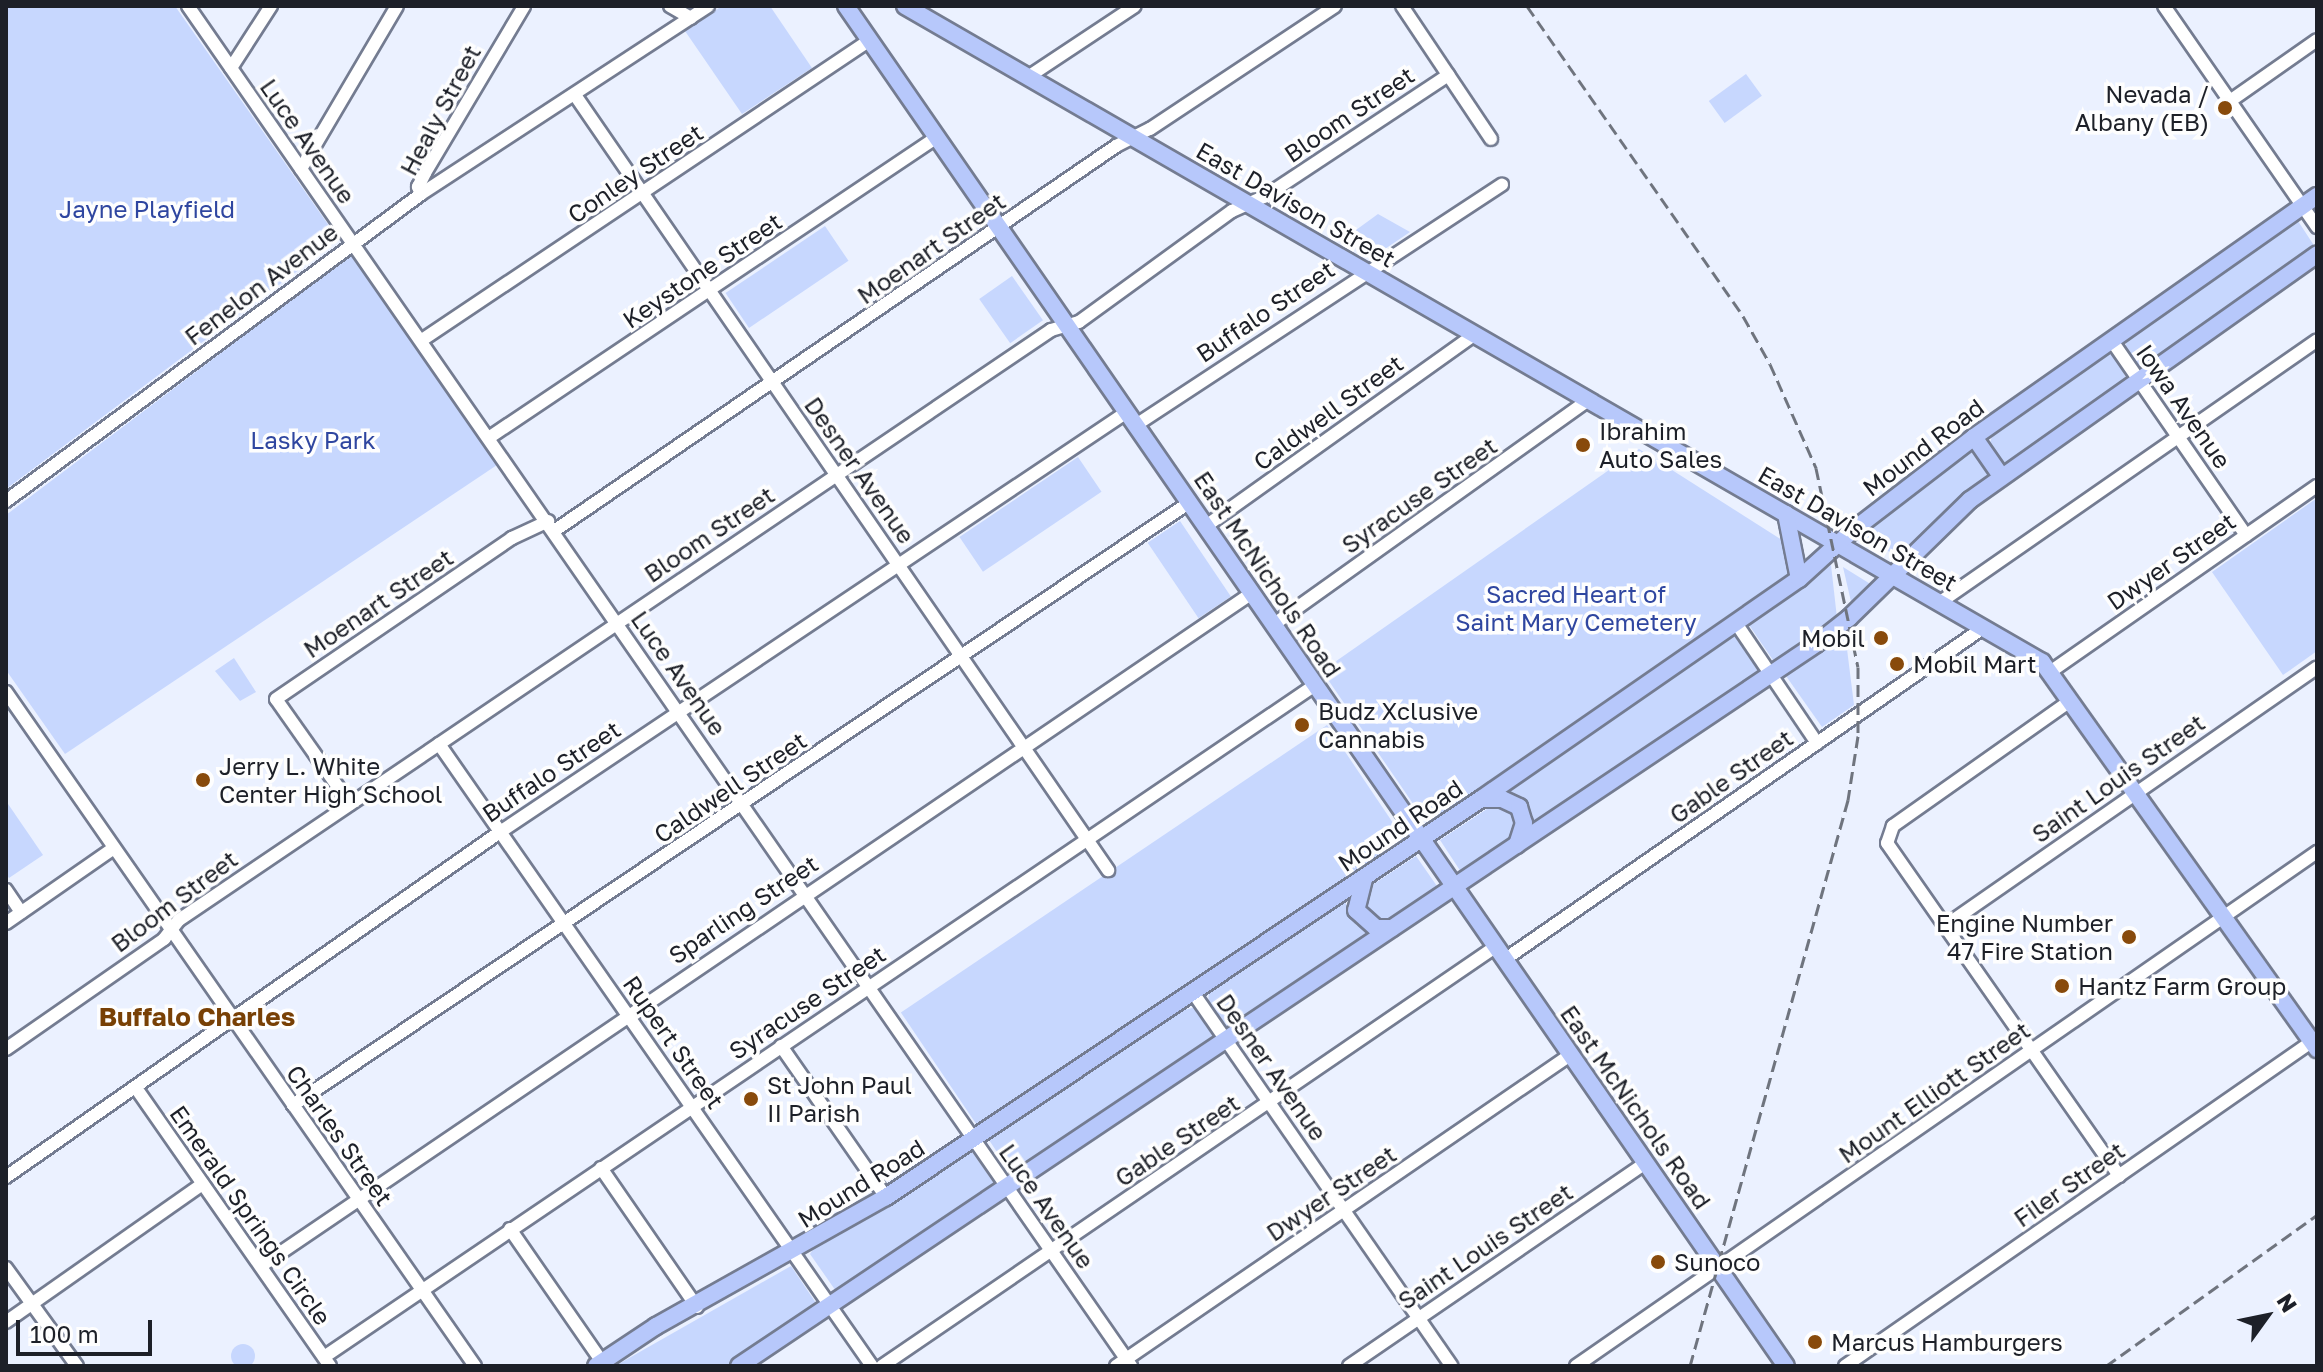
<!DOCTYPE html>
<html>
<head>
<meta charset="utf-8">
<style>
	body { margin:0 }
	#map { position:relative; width:2323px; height:1372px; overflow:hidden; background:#ebf1ff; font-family:"Golos Text",sans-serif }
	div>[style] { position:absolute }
	.green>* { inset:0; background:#c7d7fe; transform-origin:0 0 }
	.round { border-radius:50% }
	.roads { filter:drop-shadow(2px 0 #747c91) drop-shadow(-2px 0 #747c91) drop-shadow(0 2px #747c91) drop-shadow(0 -2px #747c91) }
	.minor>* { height:12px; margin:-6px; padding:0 6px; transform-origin:6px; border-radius:6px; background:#fff }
	.major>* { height:16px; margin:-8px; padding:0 8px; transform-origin:8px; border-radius:8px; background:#b7c8fb }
	.rail>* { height:3px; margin-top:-1.5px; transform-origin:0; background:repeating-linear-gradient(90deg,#6f747e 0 12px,transparent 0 18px) }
	.dots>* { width:22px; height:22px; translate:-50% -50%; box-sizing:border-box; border:4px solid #fefefe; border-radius:50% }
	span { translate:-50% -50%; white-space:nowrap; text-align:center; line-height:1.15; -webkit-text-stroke:7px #fefefe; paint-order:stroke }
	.poi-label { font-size:24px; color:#1d2028 }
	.right { translate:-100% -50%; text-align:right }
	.left { translate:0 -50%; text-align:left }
	.street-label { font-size:24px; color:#1d2028 }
	.park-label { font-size:24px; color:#2f46a0 }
	.neighbourhood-label { font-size:26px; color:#784005; font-weight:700 }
	.frame { position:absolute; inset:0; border:8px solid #1d2028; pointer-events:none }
	.north { position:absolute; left:2227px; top:1276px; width:80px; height:80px; -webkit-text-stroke:6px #fefefe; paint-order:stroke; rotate:57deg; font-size:22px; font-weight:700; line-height:32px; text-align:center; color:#1d2028 }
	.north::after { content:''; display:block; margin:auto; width:28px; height:36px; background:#1d2028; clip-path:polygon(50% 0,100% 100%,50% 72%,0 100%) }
	.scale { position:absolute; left:16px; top:1320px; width:136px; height:36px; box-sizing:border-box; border:4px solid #1d2028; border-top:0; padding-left:10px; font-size:24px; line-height:28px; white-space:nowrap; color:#1d2028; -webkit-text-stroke:6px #fefefe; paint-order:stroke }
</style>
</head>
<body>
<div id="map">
	<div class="green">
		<div style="clip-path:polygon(6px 6px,175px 6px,339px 240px,6px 489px)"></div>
		<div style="clip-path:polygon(722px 6px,770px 6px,812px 68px,742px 114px,685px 31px)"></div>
		<div style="left:1746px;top:74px;width:27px;height:46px;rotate:54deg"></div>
		<div style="clip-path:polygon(1378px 214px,1410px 232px,1376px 255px,1345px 238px)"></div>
		<div style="clip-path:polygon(2298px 221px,2315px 247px,2144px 368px,2138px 366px,2125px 348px,2127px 340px)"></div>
		<div style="left:825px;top:226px;width:42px;height:120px;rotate:56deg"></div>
		<div style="clip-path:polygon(351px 255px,497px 465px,65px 754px,6px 670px,6px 515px)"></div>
		<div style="left:1012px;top:276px;width:54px;height:40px;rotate:55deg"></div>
		<div style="clip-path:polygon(2108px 354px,2115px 355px,2127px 380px,2009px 463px,2003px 462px,1990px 443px,1992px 436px)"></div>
		<div style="clip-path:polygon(1639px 449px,1782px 540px,1788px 574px,1427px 824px,1322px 671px)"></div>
		<div style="clip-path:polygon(1970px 451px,1989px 471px,1988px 477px,1897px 555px,1862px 540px,1865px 532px)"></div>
		<div style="left:1078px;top:457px;width:42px;height:143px;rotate:56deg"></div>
		<div style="clip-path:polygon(2317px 498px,2317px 651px,2283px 675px,2212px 572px)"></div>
		<div style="left:1180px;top:521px;width:91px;height:39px;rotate:56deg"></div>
		<div style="clip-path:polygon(1831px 565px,1837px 618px,1775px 663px,1749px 625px)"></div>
		<div style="clip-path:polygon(1843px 567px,1872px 585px,1852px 606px)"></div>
		<div style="clip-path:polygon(1845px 633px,1854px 705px,1822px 727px,1786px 676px)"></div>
		<div style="clip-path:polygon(1735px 636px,1759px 672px,1729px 698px,1531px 827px,1505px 788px)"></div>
		<div style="clip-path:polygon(234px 658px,256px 692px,240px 701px,215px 671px)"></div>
		<div style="left:1327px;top:725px;width:138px;height:514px;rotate:56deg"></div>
		<div style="clip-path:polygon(6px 801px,43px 855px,9px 878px,6px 874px)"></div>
		<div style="clip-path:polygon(1493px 805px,1515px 814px,1518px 836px,1463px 875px,1440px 840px)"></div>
		<div style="clip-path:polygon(1416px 856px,1439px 889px,1390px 925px,1364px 917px,1366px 889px)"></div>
		<div style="clip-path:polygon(1345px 902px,1356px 925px,1375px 935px,1229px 1030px,1225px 1027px,1208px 1003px,1209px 992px)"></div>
		<div style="clip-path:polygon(1196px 1007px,1214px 1039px,1013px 1176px,987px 1137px,1176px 1012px)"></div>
		<div style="clip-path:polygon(970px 1149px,996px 1186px,838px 1294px,810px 1254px,814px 1248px)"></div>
		<div style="clip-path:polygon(791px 1266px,818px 1306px,731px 1366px,615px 1366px)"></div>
		<div class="round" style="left:231px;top:1344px;width:24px;height:24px"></div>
	</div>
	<div class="roads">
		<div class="minor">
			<div style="left:188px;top:6px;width:1655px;rotate:55.26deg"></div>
			<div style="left:670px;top:6px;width:24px;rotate:30deg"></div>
			<div style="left:1402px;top:6px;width:160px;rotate:56.2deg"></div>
			<div style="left:2164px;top:6px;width:269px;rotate:55.3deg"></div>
			<div style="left:231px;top:68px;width:74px;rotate:-57.2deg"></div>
			<div style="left:1028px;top:77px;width:128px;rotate:-33.6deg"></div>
			<div style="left:575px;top:95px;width:941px;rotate:55.48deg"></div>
			<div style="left:2230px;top:101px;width:106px;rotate:-35deg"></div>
			<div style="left:301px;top:169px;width:189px;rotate:-59.5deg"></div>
			<div style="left:421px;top:194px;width:8px;rotate:-113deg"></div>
			<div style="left:418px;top:187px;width:16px;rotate:-63deg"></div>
			<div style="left:425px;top:173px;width:194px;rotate:-59.3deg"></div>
			<div style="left:422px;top:340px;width:539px;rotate:-33.81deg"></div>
			<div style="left:2112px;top:341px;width:236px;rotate:55.4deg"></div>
			<div style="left:1136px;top:425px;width:438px;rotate:-33.3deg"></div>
			<div style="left:490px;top:437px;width:538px;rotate:-33.87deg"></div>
			<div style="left:6px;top:501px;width:516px;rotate:-36.49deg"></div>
			<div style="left:421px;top:194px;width:343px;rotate:-33.2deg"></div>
			<div style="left:1206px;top:526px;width:330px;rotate:-35.5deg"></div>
			<div style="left:554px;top:531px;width:681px;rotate:-34.41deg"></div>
			<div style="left:1116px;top:146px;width:38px;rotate:-27deg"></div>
			<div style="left:1150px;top:129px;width:222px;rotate:-33.6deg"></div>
			<div style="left:1939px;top:603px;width:460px;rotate:-34.8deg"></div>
			<div style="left:1736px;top:623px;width:145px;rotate:56deg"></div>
			<div style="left:1273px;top:625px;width:388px;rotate:-35.5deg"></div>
			<div style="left:2050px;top:672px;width:325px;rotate:-34.9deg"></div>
			<div style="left:6px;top:692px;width:821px;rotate:55.17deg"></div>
			<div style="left:2070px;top:701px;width:217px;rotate:144.8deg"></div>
			<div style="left:1893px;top:826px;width:18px;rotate:109deg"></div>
			<div style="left:1887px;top:843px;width:406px;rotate:55.1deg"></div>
			<div style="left:439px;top:744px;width:758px;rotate:55.16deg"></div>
			<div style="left:350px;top:804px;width:128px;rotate:-125.2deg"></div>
			<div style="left:276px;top:699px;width:286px;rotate:-34.3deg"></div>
			<div style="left:512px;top:538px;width:40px;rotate:-25deg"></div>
			<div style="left:6px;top:890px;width:27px;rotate:56deg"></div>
			<div style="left:6px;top:923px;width:131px;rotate:-34.8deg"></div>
			<div style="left:1945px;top:926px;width:453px;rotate:-34.8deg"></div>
			<div style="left:1504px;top:960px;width:583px;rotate:-34.73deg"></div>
			<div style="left:1192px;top:991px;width:456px;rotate:55.3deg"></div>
			<div style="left:781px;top:1046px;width:184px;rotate:55.2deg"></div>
			<div style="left:6px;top:1049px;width:193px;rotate:-34.8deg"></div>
			<div style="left:164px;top:939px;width:24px;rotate:-52deg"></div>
			<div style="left:179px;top:920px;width:1053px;rotate:-34.08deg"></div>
			<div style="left:1051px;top:330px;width:29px;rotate:-16deg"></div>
			<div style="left:1079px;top:322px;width:189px;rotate:-36deg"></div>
			<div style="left:1232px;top:211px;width:35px;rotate:-24deg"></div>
			<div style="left:1264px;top:197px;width:221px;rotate:-33.5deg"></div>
			<div style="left:136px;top:1088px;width:339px;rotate:55.1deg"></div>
			<div style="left:293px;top:1105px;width:1081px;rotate:-33.91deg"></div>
			<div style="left:601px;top:1168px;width:169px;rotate:55.4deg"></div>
			<div style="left:6px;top:1177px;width:603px;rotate:-34.93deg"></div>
			<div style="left:500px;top:832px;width:755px;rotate:-33.82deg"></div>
			<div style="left:510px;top:1229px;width:162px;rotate:55.3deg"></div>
			<div style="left:261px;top:1266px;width:1198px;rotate:-34.18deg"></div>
			<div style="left:6px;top:1268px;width:121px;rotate:54.1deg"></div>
			<div style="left:6px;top:1322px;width:240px;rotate:-35.1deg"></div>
			<div style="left:324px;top:1357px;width:1197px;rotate:-34.14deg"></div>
			<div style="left:882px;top:1366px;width:743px;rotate:-34.35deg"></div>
			<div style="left:1116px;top:1366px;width:550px;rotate:-34.41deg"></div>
			<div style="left:1349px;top:1366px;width:360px;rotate:-34.4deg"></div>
			<div style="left:1576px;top:1366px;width:902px;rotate:-34.75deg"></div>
			<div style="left:1845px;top:1366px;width:575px;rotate:-34.8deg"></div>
		</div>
		<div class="major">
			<div style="left:846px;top:6px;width:1653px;rotate:55.35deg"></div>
			<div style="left:905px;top:6px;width:1313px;rotate:29.98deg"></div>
			<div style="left:2042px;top:662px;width:475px;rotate:54.6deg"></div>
			<div style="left:1974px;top:437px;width:47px;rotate:55.3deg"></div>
			<div style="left:1786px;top:514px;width:66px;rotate:78.7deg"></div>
			<div style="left:1482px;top:799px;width:20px"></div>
			<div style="left:1502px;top:799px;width:19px;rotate:25deg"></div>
			<div style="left:1519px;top:807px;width:17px;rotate:73deg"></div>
			<div style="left:1524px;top:823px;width:23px;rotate:108deg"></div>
			<div style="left:1364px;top:879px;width:32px;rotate:104deg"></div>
			<div style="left:1356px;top:910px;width:27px;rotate:42deg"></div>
			<div style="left:1376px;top:928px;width:16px"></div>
			<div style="left:596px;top:1366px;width:72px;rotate:-33.7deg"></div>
			<div style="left:656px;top:1326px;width:264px;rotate:-29.3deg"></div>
			<div style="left:886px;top:1197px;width:716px;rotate:-33.78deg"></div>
			<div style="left:1481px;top:799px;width:387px;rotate:-34.7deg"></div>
			<div style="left:1799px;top:579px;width:72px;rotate:-42.2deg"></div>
			<div style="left:1852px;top:531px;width:154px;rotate:-37.6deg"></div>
			<div style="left:1974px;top:437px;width:419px;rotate:-35.1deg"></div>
			<div style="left:739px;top:1366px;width:1297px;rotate:-33.84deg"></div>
			<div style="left:1816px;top:644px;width:42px;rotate:-38.2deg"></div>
			<div style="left:1849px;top:618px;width:169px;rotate:-44.3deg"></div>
			<div style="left:1970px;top:500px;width:425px;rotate:-35.3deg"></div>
		</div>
	</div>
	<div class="rail">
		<div style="left:1527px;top:6px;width:378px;rotate:55.1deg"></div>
		<div style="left:1743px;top:316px;width:55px;rotate:60.6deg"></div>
		<div style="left:1770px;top:364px;width:114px;rotate:66.1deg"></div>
		<div style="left:1816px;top:468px;width:203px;rotate:78.1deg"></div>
		<div style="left:1858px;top:667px;width:69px;rotate:90deg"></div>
		<div style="left:1858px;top:736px;width:65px;rotate:98.9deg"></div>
		<div style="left:1848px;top:800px;width:588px;rotate:105.6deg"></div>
		<div style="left:2106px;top:1366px;width:259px;rotate:-35.6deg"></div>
	</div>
	<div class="dots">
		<div style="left:2225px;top:108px;background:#884a0b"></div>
		<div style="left:1583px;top:445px;background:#884a0b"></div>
		<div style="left:1881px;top:638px;background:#884a0b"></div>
		<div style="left:1897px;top:664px;background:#884a0b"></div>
		<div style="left:1302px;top:725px;background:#884a0b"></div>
		<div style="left:203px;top:780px;background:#884a0b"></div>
		<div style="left:2129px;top:937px;background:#884a0b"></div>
		<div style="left:2062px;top:986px;background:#884a0b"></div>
		<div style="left:751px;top:1099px;background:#884a0b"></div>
		<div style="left:1658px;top:1262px;background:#884a0b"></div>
		<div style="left:1815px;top:1342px;background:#884a0b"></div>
	</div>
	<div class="poi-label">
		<span class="right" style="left:2209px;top:108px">Nevada /<br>Albany (EB)</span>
		<span class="left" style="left:1599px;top:445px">Ibrahim<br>Auto Sales</span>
		<span class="right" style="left:1865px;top:638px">Mobil</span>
		<span class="left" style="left:1913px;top:664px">Mobil Mart</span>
		<span class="left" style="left:1318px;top:725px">Budz Xclusive<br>Cannabis</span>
		<span class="left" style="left:219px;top:780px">Jerry L. White<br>Center High School</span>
		<span class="right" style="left:2113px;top:937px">Engine Number<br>47 Fire Station</span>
		<span class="left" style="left:2078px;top:986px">Hantz Farm Group</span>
		<span class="left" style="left:767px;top:1099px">St John Paul<br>II Parish</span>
		<span class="left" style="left:1674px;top:1262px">Sunoco</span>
		<span class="left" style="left:1831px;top:1342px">Marcus Hamburgers</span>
	</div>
	<div class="street-label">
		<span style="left:440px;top:110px;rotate:-62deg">Healy Street</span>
		<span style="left:1349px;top:114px;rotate:-34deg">Bloom Street</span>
		<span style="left:308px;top:141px;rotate:55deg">Luce Avenue</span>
		<span style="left:635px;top:173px;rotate:-34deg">Conley Street</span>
		<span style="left:1296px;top:204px;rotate:30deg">East Davison Street</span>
		<span style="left:931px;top:248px;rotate:-35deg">Moenart Street</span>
		<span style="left:702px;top:270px;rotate:-34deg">Keystone Street</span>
		<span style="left:261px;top:284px;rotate:-37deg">Fenelon Avenue</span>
		<span style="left:1265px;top:311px;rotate:-34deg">Buffalo Street</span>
		<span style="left:2184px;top:406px;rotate:55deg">Iowa Avenue</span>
		<span style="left:1328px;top:412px;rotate:-36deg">Caldwell Street</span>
		<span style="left:1923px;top:447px;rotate:-37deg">Mound Road</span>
		<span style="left:860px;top:470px;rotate:55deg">Desner Avenue</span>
		<span style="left:1419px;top:495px;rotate:-35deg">Syracuse Street</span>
		<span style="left:1858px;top:528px;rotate:30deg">East Davison Street</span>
		<span style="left:709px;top:534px;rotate:-34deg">Bloom Street</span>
		<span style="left:2171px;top:561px;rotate:-35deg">Dwyer Street</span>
		<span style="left:1268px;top:574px;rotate:56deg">East McNichols Road</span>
		<span style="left:378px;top:603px;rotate:-34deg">Moenart Street</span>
		<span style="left:679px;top:673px;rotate:55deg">Luce Avenue</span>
		<span style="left:551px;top:771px;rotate:-34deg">Buffalo Street</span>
		<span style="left:1731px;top:776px;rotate:-35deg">Gable Street</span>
		<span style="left:2118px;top:778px;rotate:-35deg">Saint Louis Street</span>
		<span style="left:730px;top:787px;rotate:-34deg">Caldwell Street</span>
		<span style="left:1400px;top:825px;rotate:-34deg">Mound Road</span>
		<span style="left:174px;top:901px;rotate:-37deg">Bloom Street</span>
		<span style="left:743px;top:909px;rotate:-34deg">Sparling Street</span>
		<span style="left:807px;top:1002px;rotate:-34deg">Syracuse Street</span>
		<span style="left:674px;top:1042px;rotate:55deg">Rupert Street</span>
		<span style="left:1272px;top:1067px;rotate:55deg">Desner Avenue</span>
		<span style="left:1934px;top:1092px;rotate:-35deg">Mount Elliott Street</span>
		<span style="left:1636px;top:1107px;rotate:55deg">East McNichols Road</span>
		<span style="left:340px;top:1135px;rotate:55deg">Charles Street</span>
		<span style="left:1177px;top:1140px;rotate:-34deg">Gable Street</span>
		<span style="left:861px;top:1183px;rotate:-32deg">Mound Road</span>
		<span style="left:2069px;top:1184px;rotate:-35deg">Filer Street</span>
		<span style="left:1331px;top:1193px;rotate:-34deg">Dwyer Street</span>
		<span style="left:1047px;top:1206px;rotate:55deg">Luce Avenue</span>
		<span style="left:251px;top:1215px;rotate:55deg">Emerald Springs Circle</span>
		<span style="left:1485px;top:1246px;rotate:-34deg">Saint Louis Street</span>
	</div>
	<div class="park-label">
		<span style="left:147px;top:209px">Jayne Playfield</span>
		<span style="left:313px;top:440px">Lasky Park</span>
		<span style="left:1576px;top:608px">Sacred Heart of<br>Saint Mary Cemetery</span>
	</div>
	<div class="neighbourhood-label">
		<span style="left:197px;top:1017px">Buffalo Charles</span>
	</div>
	<div class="frame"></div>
	<div class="north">N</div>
	<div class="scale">100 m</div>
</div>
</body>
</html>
